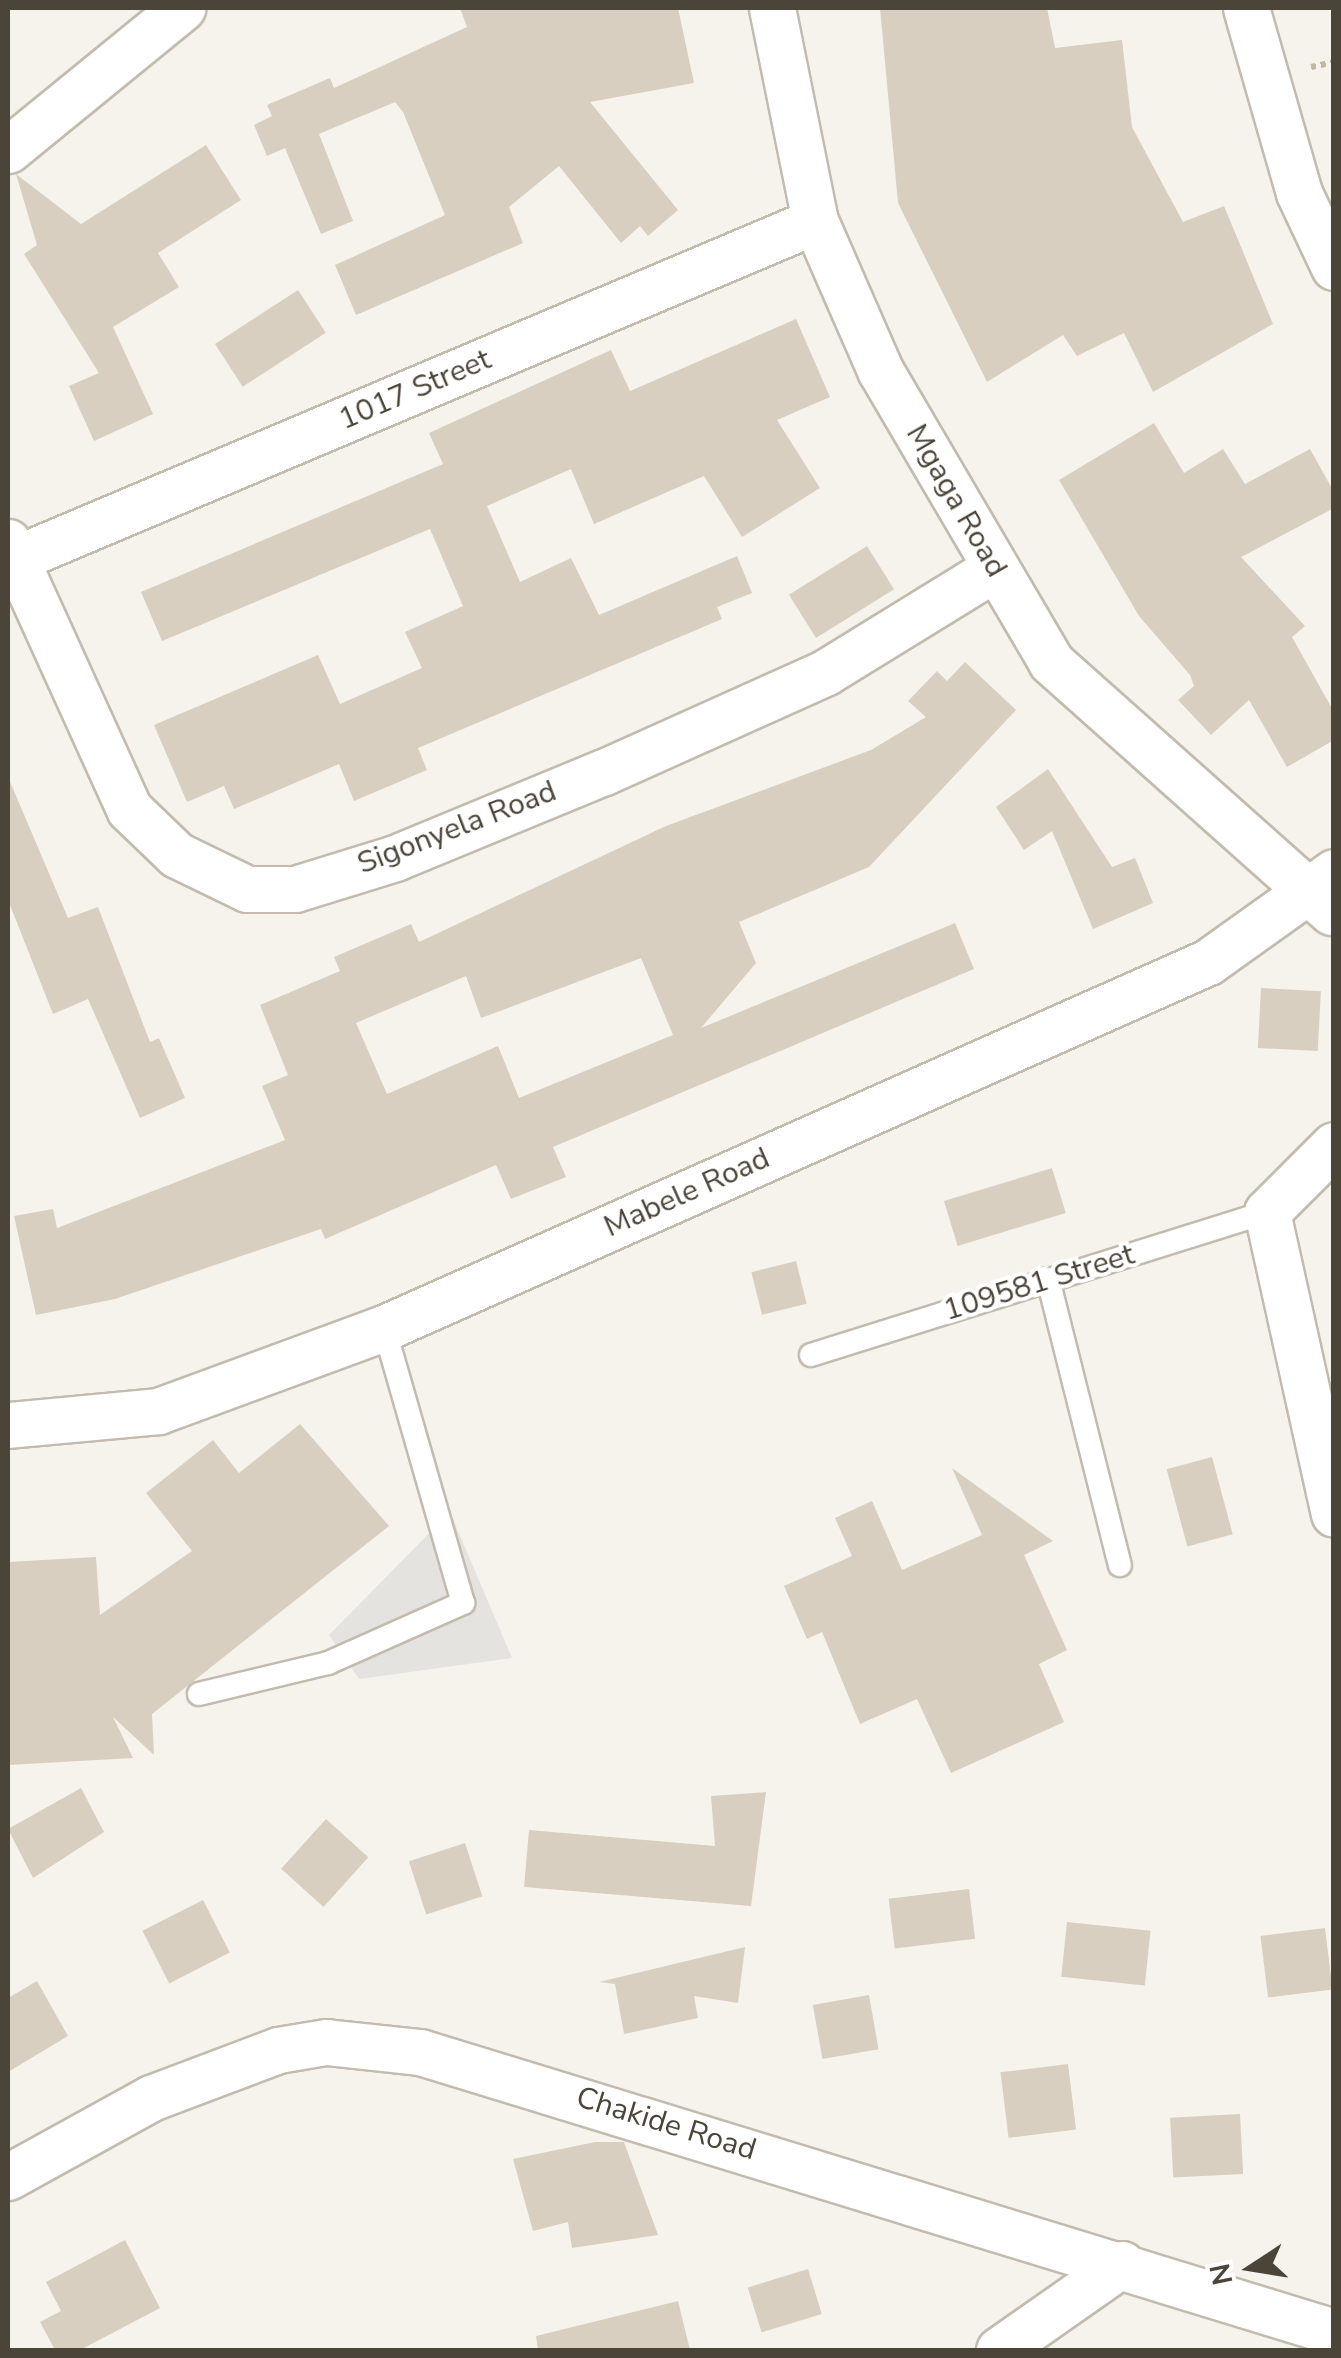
<!DOCTYPE html>
<html>
<head>
<meta charset="utf-8">
<style>
	body { margin:0 }
	#map { position:relative; width:1341px; height:2358px; overflow:hidden; background:#f6f3ec; font-family:"Nunito Sans",sans-serif }
	div>[style] { position:absolute }
	.parking>* { inset:0; background:#e5e3e0 }
	.building>* { inset:0; background:#d8cfc1; transform-origin:0 0 }
	.path>* { height:6px; margin-top:-3px; transform-origin:0; background:repeating-linear-gradient(90deg,#c4b79f 0 5px,transparent 0 10px) }
	.roads { filter:drop-shadow(2px 0 #c2bbae) drop-shadow(-2px 0 #c2bbae) drop-shadow(0 2px #c2bbae) drop-shadow(0 -2px #c2bbae) }
	.lane>* { height:22px; margin:-11px; padding:0 11px; transform-origin:11px; border-radius:11px; background:#fff }
	.street>* { height:45px; margin:-22.5px; padding:0 22.5px; transform-origin:22.5px; border-radius:22.5px; background:#fff }
	span { translate:-50% -50%; white-space:nowrap; text-align:center; line-height:1.15; -webkit-text-stroke:8px #fff; paint-order:stroke }
	.street-label { font-size:30px; color:#4b4439 }
	.frame { position:absolute; inset:0; border:10px solid #4b4439; pointer-events:none }
	.north { position:absolute; left:1201px; top:2218px; width:100px; height:100px; -webkit-text-stroke:8px #fff; paint-order:stroke; rotate:258deg; font-size:28px; font-weight:700; line-height:40px; text-align:center; color:#4b4439 }
	.north::after { content:''; display:block; margin:auto; width:35px; height:45px; background:#4b4439; clip-path:polygon(50% 0,100% 100%,50% 72%,0 100%) }
</style>
</head>
<body>
<div id="map">
	<div class="parking">
		<div style="clip-path:polygon(450px 1512px,512px 1658px,359px 1679px,329px 1635px)"></div>
	</div>
	<div class="building">
		<div style="clip-path:polygon(460px 8px,678px 8px,694px 83px,590px 102px,678px 210px,648px 236px,640px 226px,621px 243px,559px 166px,509px 207px,523px 243px,356px 315px,335px 265px,445px 215px,403px 112px,395px 102px,319px 134px,353px 221px,321px 234px,285px 148px,267px 156px,254px 125px,272px 116px,267px 105px,330px 78px,334px 88px,467px 27px)"></div>
		<div style="clip-path:polygon(880px 8px,1047px 8px,1055px 48px,1122px 40px,1132px 127px,1183px 222px,1224px 206px,1273px 324px,1153px 392px,1124px 333px,1077px 356px,1063px 335px,987px 382px,898px 203px)"></div>
		<div style="clip-path:polygon(206px 145px,241px 200px,158px 253px,179px 287px,113px 327px,153px 414px,94px 441px,69px 386px,99px 373px,24px 254px,37px 245px,16px 174px,81px 224px)"></div>
		<div style="left:298px;top:290px;width:51px;height:99px;rotate:57deg"></div>
		<div style="clip-path:polygon(796px 319px,830px 397px,777px 420px,820px 488px,742px 537px,704px 476px,594px 524px,571px 469px,487px 506px,520px 582px,571px 558px,599px 615px,737px 556px,752px 593px,717px 607px,722px 619px,418px 748px,427px 770px,354px 801px,339px 764px,234px 809px,224px 786px,187px 802px,154px 725px,318px 655px,340px 704px,422px 668px,405px 632px,463px 606px,430px 529px,162px 641px,141px 592px,443px 464px,429px 433px,611px 350px,630px 391px)"></div>
		<div style="clip-path:polygon(1154px 423px,1184px 473px,1223px 449px,1245px 484px,1310px 449px,1334px 492px,1334px 508px,1241px 557px,1305px 626px,1292px 637px,1334px 712px,1334px 740px,1287px 767px,1249px 700px,1211px 735px,1178px 700px,1194px 686px,1190px 675px,1139px 616px,1059px 480px)"></div>
		<div style="left:867px;top:546px;width:51px;height:92px;rotate:58deg"></div>
		<div style="clip-path:polygon(evenodd,965px 662px,1016px 710px,869px 867px,739px 922px,756px 963px,701px 1028px,955px 923px,974px 969px,553px 1147px,566px 1177px,511px 1199px,496px 1165px,325px 1239px,321px 1229px,115px 1299px,36px 1315px,14px 1216px,53px 1209px,57px 1228px,285px 1140px,262px 1086px,288px 1075px,260px 1005px,340px 971px,334px 957px,411px 924px,419px 942px,666px 826px,871px 750px,926px 717px,908px 701px,937px 671px,947px 681px,965px 662px,641px 958px,673px 1035px,519px 1098px,498px 1046px,387px 1094px,356px 1023px,466px 976px,481px 1018px,641px 958px)"></div>
		<div style="clip-path:polygon(1048px 769px,1112px 867px,1135px 858px,1153px 903px,1093px 929px,1052px 831px,1024px 850px,996px 807px)"></div>
		<div style="clip-path:polygon(8px 777px,68px 918px,98px 907px,150px 1042px,159px 1038px,185px 1098px,140px 1118px,88px 999px,53px 1014px,8px 900px)"></div>
		<div style="left:1261px;top:988px;width:60px;height:60px;rotate:3deg"></div>
		<div style="left:1052px;top:1168px;width:47px;height:113px;rotate:73deg"></div>
		<div style="left:796px;top:1261px;width:44px;height:46px;rotate:76deg"></div>
		<div style="clip-path:polygon(300px 1424px,389px 1526px,152px 1714px,154px 1755px,113px 1717px,133px 1758px,8px 1765px,8px 1562px,96px 1557px,100px 1615px,192px 1551px,146px 1493px,213px 1440px,239px 1473px)"></div>
		<div style="left:1212px;top:1457px;width:80px;height:47px;rotate:75deg"></div>
		<div style="clip-path:polygon(952px 1468px,1053px 1541px,1024px 1555px,1067px 1650px,1039px 1664px,1064px 1722px,951px 1773px,917px 1699px,860px 1724px,822px 1632px,807px 1639px,784px 1586px,852px 1556px,835px 1518px,872px 1501px,902px 1570px,982px 1535px)"></div>
		<div style="clip-path:polygon(81px 1788px,104px 1832px,33px 1878px,8px 1829px)"></div>
		<div style="clip-path:polygon(766px 1792px,751px 1906px,524px 1887px,529px 1830px,715px 1846px,711px 1796px)"></div>
		<div style="left:326px;top:1819px;width:57px;height:67px;rotate:42deg"></div>
		<div style="left:465px;top:1843px;width:56px;height:59px;rotate:72deg"></div>
		<div style="left:969px;top:1889px;width:50px;height:81px;rotate:83deg"></div>
		<div style="left:203px;top:1900px;width:59px;height:68px;rotate:63deg"></div>
		<div style="left:1067px;top:1922px;width:84px;height:55px;rotate:6deg"></div>
		<div style="left:1325px;top:1928px;width:62px;height:65px;rotate:83deg"></div>
		<div style="clip-path:polygon(745px 1947px,738px 2003px,694px 1996px,698px 2018px,624px 2034px,615px 1984px,599px 1982px)"></div>
		<div style="clip-path:polygon(37px 1981px,68px 2036px,8px 2072px,8px 1998px)"></div>
		<div style="left:869px;top:1995px;width:55px;height:57px;rotate:80deg"></div>
		<div style="left:1068px;top:2064px;width:66px;height:68px;rotate:83deg"></div>
		<div style="left:1240px;top:2114px;width:60px;height:70px;rotate:87deg"></div>
		<div style="clip-path:polygon(595px 2142px,624px 2142px,658px 2235px,572px 2248px,568px 2222px,533px 2231px,513px 2159px)"></div>
		<div style="clip-path:polygon(125px 2240px,160px 2308px,80px 2350px,55px 2350px,40px 2322px,61px 2311px,46px 2282px)"></div>
		<div style="left:808px;top:2269px;width:47px;height:63px;rotate:73deg"></div>
		<div style="clip-path:polygon(678px 2301px,690px 2350px,538px 2350px,536px 2336px)"></div>
	</div>
	<div class="path">
		<div style="left:1311px;top:67px;width:24px;rotate:-12deg"></div>
	</div>
	<div class="roads">
		<div class="lane">
			<div style="left:1048px;top:1279px;width:295px;rotate:75.9deg"></div>
			<div style="left:811px;top:1355px;width:478px;rotate:-17.4deg"></div>
			<div style="left:199px;top:1694px;width:133px;rotate:-13.5deg"></div>
			<div style="left:328px;top:1663px;width:148px;rotate:-24deg"></div>
			<div style="left:463px;top:1603px;width:286px;rotate:-106deg"></div>
		</div>
		<div class="street">
			<div style="left:772px;top:8px;width:217px;rotate:78.6deg"></div>
			<div style="left:815px;top:221px;width:163px;rotate:66.4deg"></div>
			<div style="left:880px;top:370px;width:338px;rotate:59.6deg"></div>
			<div style="left:1051px;top:662px;width:376px;rotate:41.7deg"></div>
			<div style="left:1246px;top:8px;width:192px;rotate:74deg"></div>
			<div style="left:1299px;top:193px;width:82px;rotate:64.7deg"></div>
			<div style="left:8px;top:150px;width:225px;rotate:-39.2deg"></div>
			<div style="left:8px;top:542px;width:293px;rotate:65.6deg"></div>
			<div style="left:129px;top:809px;width:66px;rotate:43.8deg"></div>
			<div style="left:177px;top:855px;width:78px;rotate:25.9deg"></div>
			<div style="left:247px;top:889px;width:48px"></div>
			<div style="left:295px;top:889px;width:105px;rotate:-17.2deg"></div>
			<div style="left:395px;top:858px;width:226px;rotate:-22.4deg"></div>
			<div style="left:604px;top:772px;width:243px;rotate:-24.2deg"></div>
			<div style="left:826px;top:672px;width:198px;rotate:-31.6deg"></div>
			<div style="left:15px;top:559px;width:868px;rotate:-22.9deg"></div>
			<div style="left:1334px;top:1145px;width:95px;rotate:135deg"></div>
			<div style="left:1267px;top:1212px;width:309px;rotate:77.5deg"></div>
			<div style="left:8px;top:1425px;width:151px;rotate:-5.3deg"></div>
			<div style="left:158px;top:1411px;width:241px;rotate:-20.2deg"></div>
			<div style="left:384px;top:1328px;width:902px;rotate:-23.95deg"></div>
			<div style="left:1208px;top:962px;width:155px;rotate:-35.5deg"></div>
			<div style="left:8px;top:2177px;width:163px;rotate:-28.9deg"></div>
			<div style="left:151px;top:2098px;width:136px;rotate:-20.7deg"></div>
			<div style="left:278px;top:2050px;width:49px;rotate:-9.5deg"></div>
			<div style="left:326px;top:2042px;width:95px;rotate:6.1deg"></div>
			<div style="left:420px;top:2052px;width:956px;rotate:17.03deg"></div>
			<div style="left:999px;top:2350px;width:150px;rotate:-35deg"></div>
		</div>
	</div>
	<div class="street-label">
		<span style="left:415px;top:390px;rotate:-23deg">1017 Street</span>
		<span style="left:956px;top:501px;rotate:60deg">Mgaga Road</span>
		<span style="left:457px;top:828px;rotate:-21deg">Sigonyela Road</span>
		<span style="left:687px;top:1193px;rotate:-24deg">Mabele Road</span>
		<span style="left:1039px;top:1283px;rotate:-17deg">109581 Street</span>
		<span style="left:666px;top:2124px;rotate:17deg">Chakide Road</span>
	</div>
	<div class="frame"></div>
	<div class="north">N</div>
</div>
</body>
</html>
